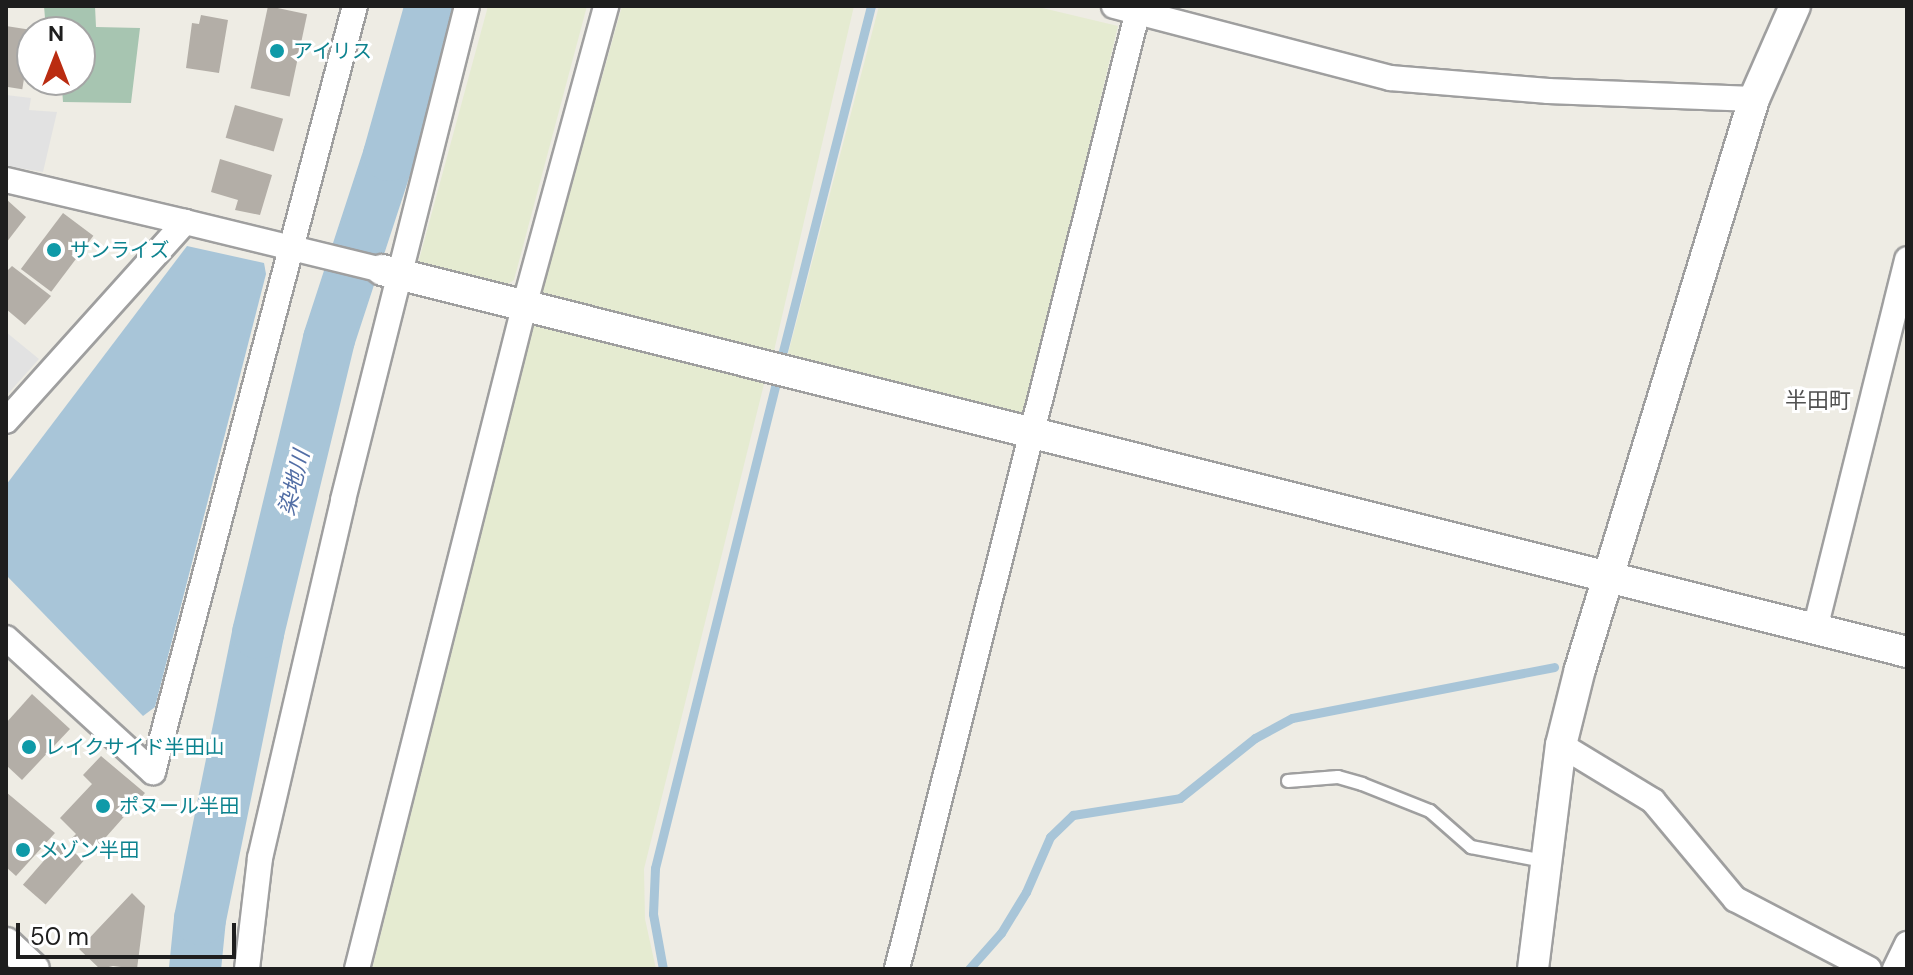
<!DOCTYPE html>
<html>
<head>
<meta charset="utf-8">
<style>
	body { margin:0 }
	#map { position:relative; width:1913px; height:975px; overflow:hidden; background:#eeece4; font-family:"DM Sans","Noto Sans JP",sans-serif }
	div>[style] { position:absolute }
	.farmland>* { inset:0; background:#e5ebd1 }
	.cemetery>* { inset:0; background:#a7c5b1 }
	.parking>* { inset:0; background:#e2e2e2 }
	.water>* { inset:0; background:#a8c5d8 }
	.stream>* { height:9px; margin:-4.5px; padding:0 4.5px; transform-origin:4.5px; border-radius:4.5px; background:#a8c5d8 }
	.river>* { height:52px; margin:-26px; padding:0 26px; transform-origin:26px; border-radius:26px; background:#a8c5d8 }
	.building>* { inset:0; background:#b3aea7; transform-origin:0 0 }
	.roads { filter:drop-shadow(2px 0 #9f9f9f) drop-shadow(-2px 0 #9f9f9f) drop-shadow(0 2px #9f9f9f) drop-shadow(0 -2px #9f9f9f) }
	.service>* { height:12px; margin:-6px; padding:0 6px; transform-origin:6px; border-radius:6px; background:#fff }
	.minor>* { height:24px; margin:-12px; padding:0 12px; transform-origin:12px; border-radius:12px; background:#fff }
	.tertiary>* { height:30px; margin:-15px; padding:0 15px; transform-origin:15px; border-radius:15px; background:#fff }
	.dots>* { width:22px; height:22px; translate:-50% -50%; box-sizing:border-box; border:4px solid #fff; border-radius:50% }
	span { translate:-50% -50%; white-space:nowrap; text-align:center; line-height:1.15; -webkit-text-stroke:6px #fff; paint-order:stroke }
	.culture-label { font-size:20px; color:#0d838f }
	.left { translate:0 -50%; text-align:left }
	.neighbourhood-label { font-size:22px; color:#515151 }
	.water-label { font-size:22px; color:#526ea5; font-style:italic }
	.frame { position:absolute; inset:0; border:8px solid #1e1e1e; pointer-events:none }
	.north { position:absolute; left:16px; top:16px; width:80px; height:80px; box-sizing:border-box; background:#fff; border:2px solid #a5a5a5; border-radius:50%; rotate:0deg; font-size:22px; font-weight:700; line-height:32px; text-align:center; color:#1e1e1e }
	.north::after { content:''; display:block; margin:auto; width:28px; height:36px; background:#ba2c11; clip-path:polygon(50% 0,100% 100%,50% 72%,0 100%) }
	.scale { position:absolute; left:16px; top:923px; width:220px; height:36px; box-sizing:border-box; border:4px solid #1e1e1e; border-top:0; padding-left:10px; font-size:24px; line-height:28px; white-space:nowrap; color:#1e1e1e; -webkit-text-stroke:6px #fff; paint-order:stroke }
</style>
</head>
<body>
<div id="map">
	<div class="farmland">
		<div style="clip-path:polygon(488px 6px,587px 6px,514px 280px,502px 288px,425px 269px,419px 260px)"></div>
		<div style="clip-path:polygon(622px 6px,854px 6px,774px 351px,541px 296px)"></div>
		<div style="clip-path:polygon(879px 6px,1034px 6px,1118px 26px,1024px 416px,788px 354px)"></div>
		<div style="clip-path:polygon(534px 323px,765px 380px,644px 869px,645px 919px,656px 969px,372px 969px)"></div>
	</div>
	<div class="cemetery">
		<div style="clip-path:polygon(44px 6px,95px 6px,96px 27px,140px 28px,131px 103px,63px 102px,62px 88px,53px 87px,54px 80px,80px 80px,80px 32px,60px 32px,61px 19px,45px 18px)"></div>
	</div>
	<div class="parking">
		<div style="clip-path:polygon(6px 95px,31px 98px,29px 110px,57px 112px,43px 172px,6px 166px)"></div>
		<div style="clip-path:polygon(6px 332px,39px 359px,6px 396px)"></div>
	</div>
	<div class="water">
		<div style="clip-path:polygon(187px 246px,264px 263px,266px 274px,155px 707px,143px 716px,6px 575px,6px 485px)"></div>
	</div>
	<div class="stream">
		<div style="left:783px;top:351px;width:356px;rotate:-75.7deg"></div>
		<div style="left:663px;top:969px;width:56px;rotate:-100.3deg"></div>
		<div style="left:653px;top:914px;width:46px;rotate:-87.5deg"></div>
		<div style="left:655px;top:868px;width:497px;rotate:-76deg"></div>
		<div style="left:969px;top:969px;width:48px;rotate:-48.4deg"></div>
		<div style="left:1001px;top:933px;width:48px;rotate:-58.6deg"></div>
		<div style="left:1026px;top:892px;width:60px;rotate:-66.4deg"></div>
		<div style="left:1050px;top:837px;width:32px;rotate:-44deg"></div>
		<div style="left:1073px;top:815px;width:108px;rotate:-9deg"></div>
		<div style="left:1180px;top:798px;width:96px;rotate:-38.7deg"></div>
		<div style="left:1255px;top:738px;width:42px;rotate:-28.4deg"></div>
		<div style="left:1292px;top:718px;width:267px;rotate:-11deg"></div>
	</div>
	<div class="river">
		<div style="left:195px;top:969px;width:50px;rotate:-84.3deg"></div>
		<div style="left:200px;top:919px;width:292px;rotate:-78.5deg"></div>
		<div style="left:258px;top:633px;width:302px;rotate:-76.4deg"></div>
		<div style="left:329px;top:339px;width:194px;rotate:-71.9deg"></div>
		<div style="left:389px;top:155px;width:155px;rotate:-74.3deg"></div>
	</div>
	<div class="building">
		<div style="left:268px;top:6px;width:40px;height:84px;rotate:12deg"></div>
		<div style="clip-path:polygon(201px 15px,228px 20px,219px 73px,186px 68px,192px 23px,199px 24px)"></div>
		<div style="left:6px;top:26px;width:26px;height:60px;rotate:9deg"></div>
		<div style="left:235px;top:105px;width:50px;height:34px;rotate:16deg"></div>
		<div style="clip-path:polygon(220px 159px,272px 175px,260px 215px,235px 210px,238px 200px,211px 192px)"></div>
		<div style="clip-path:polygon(6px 199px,26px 217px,6px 243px)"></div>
		<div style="left:63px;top:213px;width:38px;height:70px;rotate:37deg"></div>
		<div style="clip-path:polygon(12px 266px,51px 296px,25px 325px,6px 309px,6px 272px)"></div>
		<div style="clip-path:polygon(32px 694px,70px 729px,22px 780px,6px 765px,6px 723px)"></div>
		<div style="clip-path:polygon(101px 756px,145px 793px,91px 854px,72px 838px,76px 834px,60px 818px,92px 784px,83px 775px)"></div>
		<div style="clip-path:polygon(6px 792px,55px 833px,16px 876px,6px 867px)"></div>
		<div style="left:61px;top:841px;width:30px;height:58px;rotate:41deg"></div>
		<div style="clip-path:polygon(132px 893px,145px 906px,137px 969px,113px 966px,100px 969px,79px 949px)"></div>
	</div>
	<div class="roads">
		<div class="service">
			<div style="left:1288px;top:781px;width:50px;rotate:-4.6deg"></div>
			<div style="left:1338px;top:777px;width:25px;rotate:16deg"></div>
			<div style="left:1362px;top:784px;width:73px;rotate:21.7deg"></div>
			<div style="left:1430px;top:811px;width:55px;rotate:41.3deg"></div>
			<div style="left:1471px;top:847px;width:74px;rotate:10.9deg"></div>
		</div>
		<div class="minor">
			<div style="left:1114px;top:6px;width:285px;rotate:14.6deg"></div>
			<div style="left:1390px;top:78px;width:159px;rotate:4.7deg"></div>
			<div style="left:1548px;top:91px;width:206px;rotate:2.2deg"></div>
			<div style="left:6px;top:180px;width:184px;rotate:13.2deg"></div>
			<div style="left:6px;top:421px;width:268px;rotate:-48deg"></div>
			<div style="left:185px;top:222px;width:203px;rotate:13.7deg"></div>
			<div style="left:1815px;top:629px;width:381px;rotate:-76deg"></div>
			<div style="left:6px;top:638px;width:199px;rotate:42.4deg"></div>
			<div style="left:153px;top:772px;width:792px;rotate:-75.23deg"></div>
			<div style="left:1561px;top:745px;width:108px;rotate:31.3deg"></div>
			<div style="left:1653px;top:801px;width:128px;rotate:50.1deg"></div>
			<div style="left:1735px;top:899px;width:151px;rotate:27.6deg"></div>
			<div style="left:247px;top:969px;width:112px;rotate:-83.3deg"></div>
			<div style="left:260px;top:858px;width:367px;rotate:-76.9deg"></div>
			<div style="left:343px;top:500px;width:509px;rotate:-75.91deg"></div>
			<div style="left:357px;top:969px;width:687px;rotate:-75.84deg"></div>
			<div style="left:525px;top:303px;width:308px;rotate:-74.7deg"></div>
			<div style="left:897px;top:969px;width:993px;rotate:-75.89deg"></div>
			<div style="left:1895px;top:969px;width:28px;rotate:-64deg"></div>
		</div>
		<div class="tertiary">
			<div style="left:382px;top:270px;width:1572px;rotate:14.06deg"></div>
			<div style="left:6px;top:943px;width:38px;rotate:43deg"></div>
			<div style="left:1533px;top:969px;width:226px;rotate:-82.9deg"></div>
			<div style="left:1561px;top:745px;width:78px;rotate:-76deg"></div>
			<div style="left:1580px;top:669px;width:596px;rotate:-73.02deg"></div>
			<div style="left:1754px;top:99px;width:102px;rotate:-66.2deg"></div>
		</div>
	</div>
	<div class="dots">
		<div style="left:277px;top:51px;background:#0f9aa8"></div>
		<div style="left:54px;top:250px;background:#0f9aa8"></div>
		<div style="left:29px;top:747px;background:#0f9aa8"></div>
		<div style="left:103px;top:806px;background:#0f9aa8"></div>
		<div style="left:23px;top:850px;background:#0f9aa8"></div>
	</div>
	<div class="culture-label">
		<span class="left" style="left:293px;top:51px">アイリス</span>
		<span class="left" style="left:70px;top:250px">サンライズ</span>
		<span class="left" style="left:45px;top:747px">レイクサイド半田山</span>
		<span class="left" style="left:119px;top:806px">ポヌール半田</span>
		<span class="left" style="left:39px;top:850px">メゾン半田</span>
	</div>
	<div class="neighbourhood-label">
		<span style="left:1818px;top:401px">半田町</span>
	</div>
	<div class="water-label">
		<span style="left:294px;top:483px;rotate:-76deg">染地川</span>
	</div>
	<div class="frame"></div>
	<div class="north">N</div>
	<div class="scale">50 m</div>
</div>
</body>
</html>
